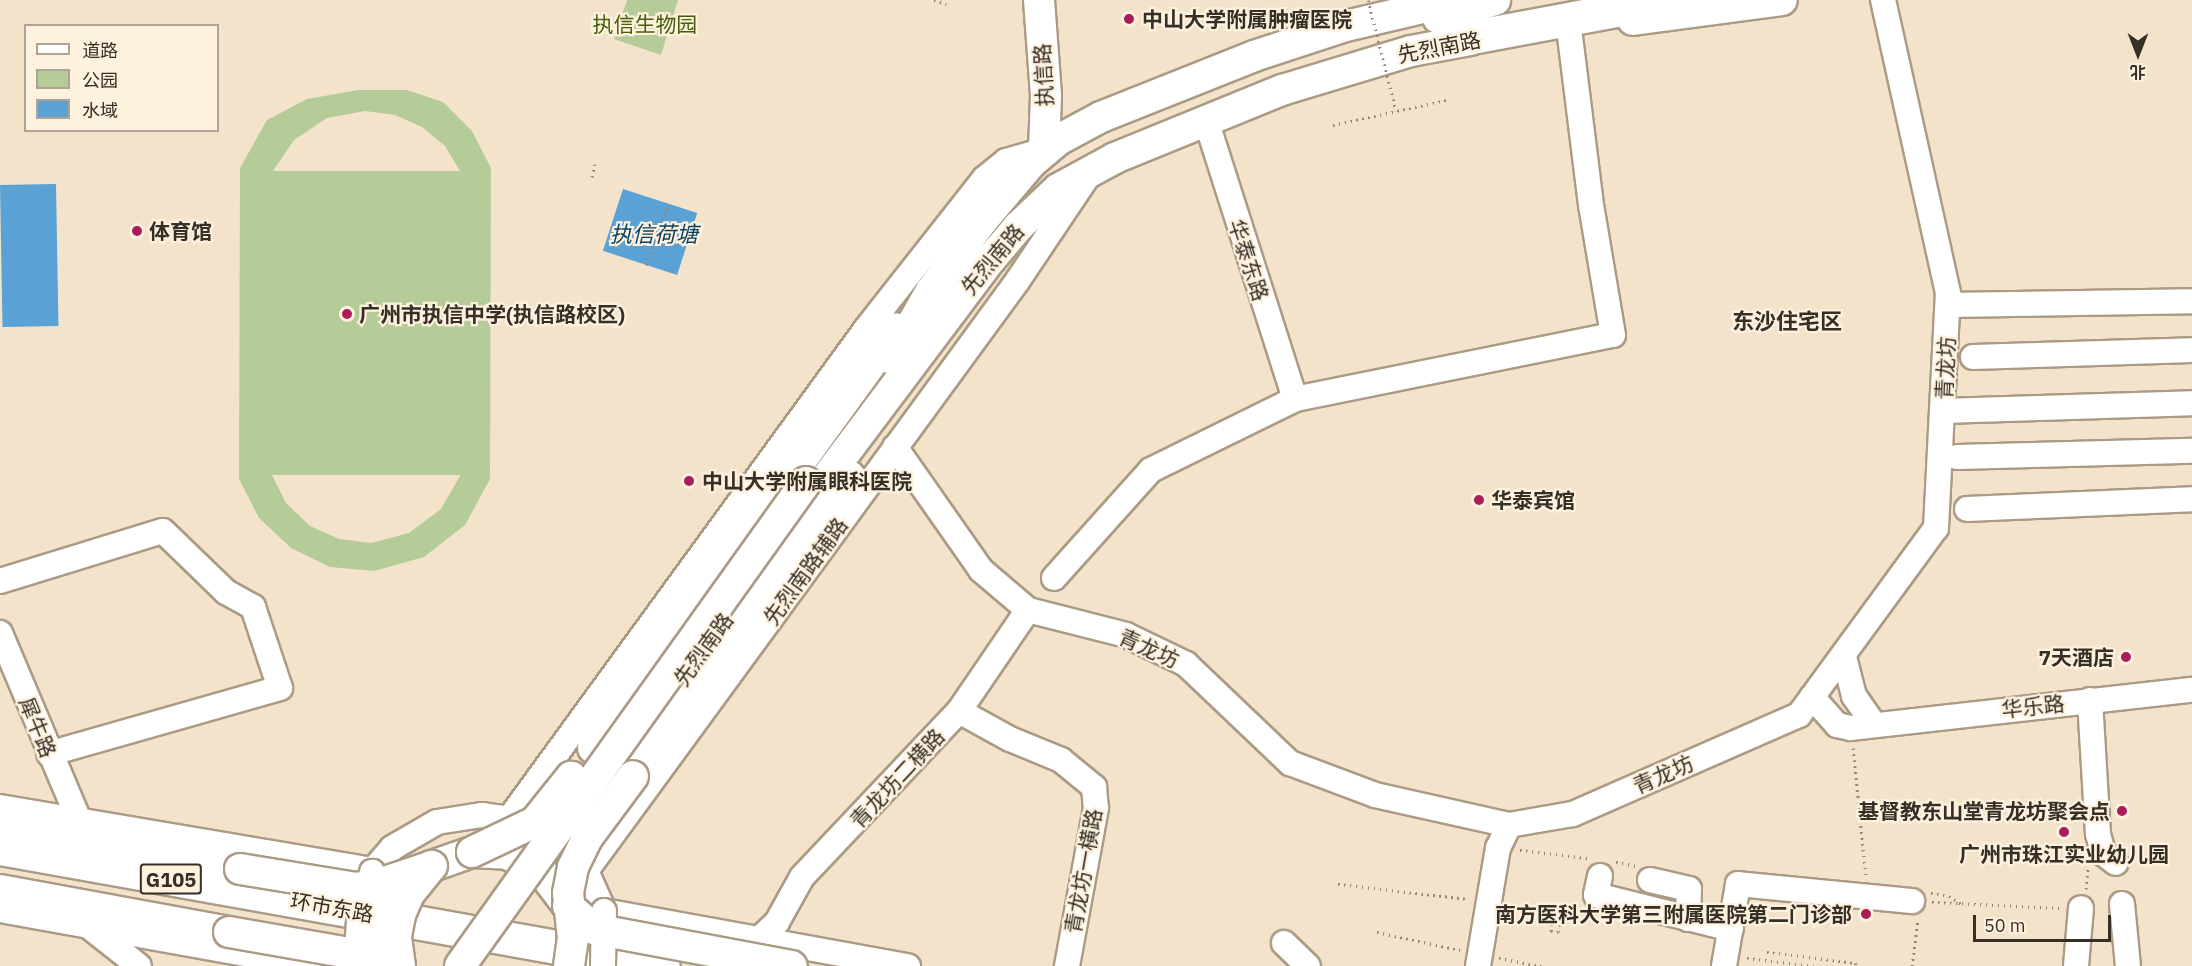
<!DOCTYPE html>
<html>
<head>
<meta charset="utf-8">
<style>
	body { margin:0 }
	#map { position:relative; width:2192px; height:966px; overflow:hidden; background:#f4e3cb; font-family:"IBM Plex Sans","Noto Sans SC",sans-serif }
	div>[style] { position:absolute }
	.green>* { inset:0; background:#b6cc98 }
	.water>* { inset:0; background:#5aa1d5; transform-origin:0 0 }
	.path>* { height:3px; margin-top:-1.5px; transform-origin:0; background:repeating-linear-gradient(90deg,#938777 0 1.5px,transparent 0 6px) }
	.roads { filter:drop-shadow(2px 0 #ab9b85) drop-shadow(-2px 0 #ab9b85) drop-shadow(0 2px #ab9b85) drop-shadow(0 -2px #ab9b85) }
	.minor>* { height:24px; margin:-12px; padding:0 12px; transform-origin:12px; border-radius:12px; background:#fff }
	.major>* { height:30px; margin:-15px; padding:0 15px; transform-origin:15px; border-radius:15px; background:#fff }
	.highway>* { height:33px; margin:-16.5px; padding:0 16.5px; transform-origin:16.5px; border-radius:16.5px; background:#fff }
	.path-bridge>* { height:3px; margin-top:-1.5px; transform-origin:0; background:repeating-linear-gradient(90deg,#938777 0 1.5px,transparent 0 6px) }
	.bridges { filter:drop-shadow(2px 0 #ab9b85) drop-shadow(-2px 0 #ab9b85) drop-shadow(0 2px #ab9b85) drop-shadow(0 -2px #ab9b85) }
	.minor-bridge>* { height:24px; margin:-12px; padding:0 12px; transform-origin:12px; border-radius:12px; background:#fff }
	.major-bridge>* { height:30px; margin:-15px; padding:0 15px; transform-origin:15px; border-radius:15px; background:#fff }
	.dots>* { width:16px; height:16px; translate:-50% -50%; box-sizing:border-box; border:3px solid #fef1de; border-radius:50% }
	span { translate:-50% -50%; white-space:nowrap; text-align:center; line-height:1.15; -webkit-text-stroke:4.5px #fef1de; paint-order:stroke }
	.shield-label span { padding:2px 4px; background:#fef1de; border:2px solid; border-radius:4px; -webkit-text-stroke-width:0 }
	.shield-label { font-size:20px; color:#352f26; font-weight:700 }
	.poi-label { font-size:21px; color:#352f26; font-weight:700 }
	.left { translate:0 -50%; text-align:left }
	.right { translate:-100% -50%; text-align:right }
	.park-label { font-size:21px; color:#445e0b }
	.street-label { font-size:21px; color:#352f26 }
	.water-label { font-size:22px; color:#074163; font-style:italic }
	.neighbourhood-label { font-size:22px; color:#352f26; font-weight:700 }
	.legend { position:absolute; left:24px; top:24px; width:195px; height:108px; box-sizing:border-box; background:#fef1de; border:2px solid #aea394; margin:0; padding:8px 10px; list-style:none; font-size:18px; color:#352f26 }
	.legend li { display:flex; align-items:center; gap:12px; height:30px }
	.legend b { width:30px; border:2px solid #aea394 }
	.north { position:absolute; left:2108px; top:24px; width:60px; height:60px; -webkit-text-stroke:4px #fef1de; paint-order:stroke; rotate:180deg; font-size:16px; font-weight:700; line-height:24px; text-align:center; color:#352f26 }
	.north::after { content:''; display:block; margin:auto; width:21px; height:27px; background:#352f26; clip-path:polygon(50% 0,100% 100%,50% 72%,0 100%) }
	.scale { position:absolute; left:1973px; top:915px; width:138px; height:27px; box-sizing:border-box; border:3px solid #352f26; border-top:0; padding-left:8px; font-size:18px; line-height:21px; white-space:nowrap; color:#352f26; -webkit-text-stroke:4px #fef1de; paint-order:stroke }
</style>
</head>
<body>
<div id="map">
	<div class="green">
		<div style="clip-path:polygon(627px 0,678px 0,661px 55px,614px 39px)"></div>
		<div style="clip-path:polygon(evenodd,358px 90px,407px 90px,443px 102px,472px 131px,491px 168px,490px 479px,465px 525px,424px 557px,374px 571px,330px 567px,291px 548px,259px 518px,239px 479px,240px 168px,267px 120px,307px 99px,358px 90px,365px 111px,395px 115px,422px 127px,445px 146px,460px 171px,273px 171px,294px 140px,327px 118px,365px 111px,358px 90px,272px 475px,460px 475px,460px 476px,441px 509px,409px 533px,371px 543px,339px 539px,310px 526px,286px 503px,272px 475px)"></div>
	</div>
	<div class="water">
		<div style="left:56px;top:184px;width:142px;height:56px;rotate:89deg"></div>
		<div style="left:623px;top:189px;width:78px;height:65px;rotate:18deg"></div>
	</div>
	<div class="path">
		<div style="left:934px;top:0;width:13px;rotate:18deg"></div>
		<div style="left:1333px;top:125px;width:117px;rotate:-12.4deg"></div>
		<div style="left:592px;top:177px;width:13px;rotate:-77deg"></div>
		<div style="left:646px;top:265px;width:65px;rotate:-69.3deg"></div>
		<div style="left:1853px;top:748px;width:128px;rotate:84.2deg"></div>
		<div style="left:1520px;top:850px;width:68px;rotate:6.7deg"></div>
		<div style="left:1616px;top:862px;width:20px;rotate:11deg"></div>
		<div style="left:1338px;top:884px;width:131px;rotate:6.6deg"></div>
		<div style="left:2086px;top:889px;width:21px;rotate:-85deg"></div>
		<div style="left:1931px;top:893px;width:18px;rotate:9deg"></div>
		<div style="left:1949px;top:896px;width:14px;rotate:34deg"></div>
		<div style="left:1932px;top:902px;width:128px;rotate:2.7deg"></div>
		<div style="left:1510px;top:905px;width:43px;rotate:9.5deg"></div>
		<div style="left:1552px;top:912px;width:19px;rotate:93deg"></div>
		<div style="left:1551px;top:931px;width:7px;rotate:8deg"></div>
		<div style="left:1558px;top:932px;width:8px;rotate:-76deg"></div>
		<div style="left:1377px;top:932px;width:85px;rotate:12.2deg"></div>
		<div style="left:1767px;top:952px;width:90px;rotate:7deg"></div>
		<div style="left:1856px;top:963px;width:3px;rotate:108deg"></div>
		<div style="left:1499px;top:958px;width:43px;rotate:10.8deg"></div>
		<div style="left:1747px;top:958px;width:67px;rotate:6.8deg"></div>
		<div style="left:1912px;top:966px;width:46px;rotate:-82.6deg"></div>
	</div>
	<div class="roads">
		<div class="minor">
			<div style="left:1206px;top:120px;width:293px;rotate:72.3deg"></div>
			<div style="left:1948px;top:305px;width:244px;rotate:-0.9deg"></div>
			<div style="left:1973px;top:357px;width:219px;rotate:-1.8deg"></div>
			<div style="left:1942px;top:411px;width:250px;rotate:-1.8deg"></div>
			<div style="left:895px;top:447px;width:150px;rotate:55deg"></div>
			<div style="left:981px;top:570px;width:62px;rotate:40.4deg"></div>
			<div style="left:1028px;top:610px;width:101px;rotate:14.3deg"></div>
			<div style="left:1126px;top:635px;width:67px;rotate:25.8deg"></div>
			<div style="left:1186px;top:664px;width:144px;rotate:43.6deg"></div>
			<div style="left:1290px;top:763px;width:91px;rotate:20.6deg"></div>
			<div style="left:1375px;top:795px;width:137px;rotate:12.6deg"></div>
			<div style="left:1509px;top:825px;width:65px;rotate:-9.8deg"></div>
			<div style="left:1573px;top:814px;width:247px;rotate:-23.7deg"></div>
			<div style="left:1799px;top:715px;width:232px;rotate:-53.8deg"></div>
			<div style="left:1936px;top:528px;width:235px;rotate:-87.1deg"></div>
			<div style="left:1948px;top:293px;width:300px;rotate:-102.5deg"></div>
			<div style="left:1957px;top:457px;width:235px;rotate:-1.5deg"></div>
			<div style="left:1967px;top:509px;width:225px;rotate:-2.5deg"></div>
			<div style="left:1054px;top:578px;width:145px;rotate:-48.1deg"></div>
			<div style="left:1151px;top:470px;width:161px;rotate:-26.2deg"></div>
			<div style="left:1295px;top:399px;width:324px;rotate:-11.4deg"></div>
			<div style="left:1613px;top:335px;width:132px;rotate:-99.6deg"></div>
			<div style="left:1591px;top:205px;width:178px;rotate:-97.1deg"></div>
			<div style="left:0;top:581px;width:170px;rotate:-17.1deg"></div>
			<div style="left:163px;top:531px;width:88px;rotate:44.1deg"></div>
			<div style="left:226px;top:592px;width:31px;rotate:29deg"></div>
			<div style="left:253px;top:607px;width:85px;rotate:71.6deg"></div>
			<div style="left:280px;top:688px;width:240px;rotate:164.1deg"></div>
			<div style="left:0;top:633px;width:203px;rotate:67.1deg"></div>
			<div style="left:1844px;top:657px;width:40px;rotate:75.6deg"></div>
			<div style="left:1854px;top:696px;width:35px;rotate:55deg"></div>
			<div style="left:1812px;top:697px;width:38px;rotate:48deg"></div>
			<div style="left:1837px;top:725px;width:14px;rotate:12deg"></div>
			<div style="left:1851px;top:728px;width:343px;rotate:-6.4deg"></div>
			<div style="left:2090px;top:700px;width:134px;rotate:86.6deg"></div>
			<div style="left:2098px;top:834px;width:20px;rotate:75deg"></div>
			<div style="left:2103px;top:853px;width:16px;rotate:38deg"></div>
			<div style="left:959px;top:711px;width:58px;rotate:28.8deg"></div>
			<div style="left:1010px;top:739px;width:55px;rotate:22.4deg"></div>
			<div style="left:1061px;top:760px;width:43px;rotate:39.3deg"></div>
			<div style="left:1094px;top:787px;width:21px;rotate:85deg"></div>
			<div style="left:1096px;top:808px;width:161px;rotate:100.4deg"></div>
			<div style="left:0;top:807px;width:378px;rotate:9.6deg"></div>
			<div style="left:373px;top:870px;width:29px;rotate:-49deg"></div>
			<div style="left:392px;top:848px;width:52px;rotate:-30deg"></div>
			<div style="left:437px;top:822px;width:46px;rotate:-8.8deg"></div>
			<div style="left:482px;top:815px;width:27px;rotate:8deg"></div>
			<div style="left:509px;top:819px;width:40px;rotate:23.4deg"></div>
			<div style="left:546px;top:835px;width:26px;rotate:37deg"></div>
			<div style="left:567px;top:851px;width:28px;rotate:46deg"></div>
			<div style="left:586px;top:871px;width:44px;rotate:65.8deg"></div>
			<div style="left:604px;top:911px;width:309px;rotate:10.3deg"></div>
			<div style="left:509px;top:819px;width:606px;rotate:-53.92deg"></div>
			<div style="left:866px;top:329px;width:192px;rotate:-51.8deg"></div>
			<div style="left:985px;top:178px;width:27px;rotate:-39deg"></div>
			<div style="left:1006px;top:161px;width:40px;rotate:-16deg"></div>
			<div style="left:586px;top:871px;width:732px;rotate:-53.83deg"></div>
			<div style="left:1018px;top:280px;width:133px;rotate:-56.1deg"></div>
			<div style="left:1600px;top:876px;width:19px;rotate:102deg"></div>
			<div style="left:1596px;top:895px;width:139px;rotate:14.1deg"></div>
			<div style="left:1650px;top:880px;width:40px;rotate:13deg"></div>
			<div style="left:1689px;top:889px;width:30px;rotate:92deg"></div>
			<div style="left:2122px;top:904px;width:62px;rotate:84.5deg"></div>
			<div style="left:0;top:910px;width:315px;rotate:10.2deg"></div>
			<div style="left:91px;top:928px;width:61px;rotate:38.4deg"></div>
			<div style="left:759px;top:939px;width:25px;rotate:-43deg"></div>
			<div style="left:777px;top:922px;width:51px;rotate:-60.9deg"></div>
			<div style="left:802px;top:877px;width:228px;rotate:-46.6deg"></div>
			<div style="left:959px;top:711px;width:122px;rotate:-55.7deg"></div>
			<div style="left:1284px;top:943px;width:33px;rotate:44deg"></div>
			<div style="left:1478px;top:966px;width:120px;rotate:-80.4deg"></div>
			<div style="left:1498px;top:848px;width:25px;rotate:-64deg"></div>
			<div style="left:1724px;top:966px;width:83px;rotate:-80.3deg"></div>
			<div style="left:1738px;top:884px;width:175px;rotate:5.6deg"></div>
			<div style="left:2076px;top:966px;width:58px;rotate:-85.1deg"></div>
		</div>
		<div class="major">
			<div style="left:1039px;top:0;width:95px;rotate:85.8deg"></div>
			<div style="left:1046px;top:95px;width:55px;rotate:92.1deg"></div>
			<div style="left:1438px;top:18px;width:60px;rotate:-17.5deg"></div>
			<div style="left:1633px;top:20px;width:150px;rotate:-7.6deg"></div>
			<div style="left:892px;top:359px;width:78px;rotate:-60.2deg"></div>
			<div style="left:931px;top:291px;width:87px;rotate:-53.9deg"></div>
			<div style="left:982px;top:221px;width:76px;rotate:-49.8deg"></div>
			<div style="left:1031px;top:163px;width:38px;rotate:-40deg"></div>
			<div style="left:1060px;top:139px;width:47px;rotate:-28.2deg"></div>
			<div style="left:1101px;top:117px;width:165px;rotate:-21.7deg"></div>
			<div style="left:1254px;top:56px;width:97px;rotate:-18.1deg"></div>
			<div style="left:1346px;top:26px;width:113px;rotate:-13.3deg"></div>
			<div style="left:818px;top:489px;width:288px;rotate:-53.1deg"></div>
			<div style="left:991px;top:259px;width:42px;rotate:-49.8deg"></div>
			<div style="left:1018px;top:227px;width:55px;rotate:-43.5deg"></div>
			<div style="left:1058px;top:189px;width:65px;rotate:-28.5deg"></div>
			<div style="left:1115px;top:158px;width:180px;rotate:-22.2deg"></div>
			<div style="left:1282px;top:90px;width:135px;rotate:-16.8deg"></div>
			<div style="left:1411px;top:51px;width:60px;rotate:-10.6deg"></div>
			<div style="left:593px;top:748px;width:518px;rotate:-54.1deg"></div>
			<div style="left:633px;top:776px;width:370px;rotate:-54.2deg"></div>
			<div style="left:0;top:827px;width:244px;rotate:9.9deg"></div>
			<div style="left:432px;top:866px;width:42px;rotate:-19.3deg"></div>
			<div style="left:472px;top:852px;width:35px;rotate:3deg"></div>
			<div style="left:507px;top:854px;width:39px;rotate:27deg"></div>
			<div style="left:542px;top:872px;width:43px;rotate:52.6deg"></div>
			<div style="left:0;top:890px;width:233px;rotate:10.4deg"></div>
		</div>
		<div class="highway">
			<div style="left:1445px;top:42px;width:228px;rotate:-10.6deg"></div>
			<div style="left:0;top:848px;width:673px;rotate:10.09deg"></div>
		</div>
	</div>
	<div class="path-bridge">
		<div style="left:1368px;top:0;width:114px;rotate:75.8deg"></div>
	</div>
	<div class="bridges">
		<div class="minor-bridge">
			<div style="left:360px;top:957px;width:20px;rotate:-37deg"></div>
			<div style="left:376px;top:945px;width:41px;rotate:-80.1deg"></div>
			<div style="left:383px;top:905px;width:10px;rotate:-101deg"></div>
			<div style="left:381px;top:895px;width:12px;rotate:-132deg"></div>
			<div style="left:356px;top:966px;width:45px;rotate:-86.2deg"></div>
			<div style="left:359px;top:921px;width:51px;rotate:-75.1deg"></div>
			<div style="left:603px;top:966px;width:55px;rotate:-89deg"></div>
		</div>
		<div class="major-bridge">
			<div style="left:472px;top:852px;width:70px;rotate:-25.5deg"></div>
			<div style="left:535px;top:822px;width:58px;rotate:-51.3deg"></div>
			<div style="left:240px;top:869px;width:118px;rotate:9.3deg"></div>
			<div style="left:356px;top:888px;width:17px;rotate:-7deg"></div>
			<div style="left:373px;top:886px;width:62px;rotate:-18.7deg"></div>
			<div style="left:568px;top:906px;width:35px;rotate:41deg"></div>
			<div style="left:594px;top:929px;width:201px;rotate:10.6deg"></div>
			<div style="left:229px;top:932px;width:122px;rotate:9.9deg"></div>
			<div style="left:349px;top:953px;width:29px;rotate:27deg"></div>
			<div style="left:400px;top:966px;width:30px;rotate:-98deg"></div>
			<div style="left:396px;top:936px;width:21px;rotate:-79deg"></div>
			<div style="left:400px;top:915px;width:23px;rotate:-67deg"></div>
			<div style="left:409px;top:894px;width:36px;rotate:-51deg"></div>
			<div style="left:460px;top:966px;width:595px;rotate:-54.44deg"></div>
			<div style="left:569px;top:966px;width:28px;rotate:-82deg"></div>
			<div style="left:573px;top:938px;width:45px;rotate:-96.3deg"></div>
			<div style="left:568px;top:893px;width:26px;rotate:-79deg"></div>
			<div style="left:573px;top:867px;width:32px;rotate:-64deg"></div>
			<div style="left:587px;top:838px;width:77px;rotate:-53.4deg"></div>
		</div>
	</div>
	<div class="dots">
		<div style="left:1129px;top:19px;background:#aa1c5a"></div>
		<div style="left:137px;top:231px;background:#aa1c5a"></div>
		<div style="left:347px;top:314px;background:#aa1c5a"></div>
		<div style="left:689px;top:481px;background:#aa1c5a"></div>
		<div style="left:1479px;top:500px;background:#aa1c5a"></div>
		<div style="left:2126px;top:657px;background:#aa1c5a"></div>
		<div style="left:2122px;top:811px;background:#aa1c5a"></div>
		<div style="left:2064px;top:832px;background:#aa1c5a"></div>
		<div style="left:1866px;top:914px;background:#aa1c5a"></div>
	</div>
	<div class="shield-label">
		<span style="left:171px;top:879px">G105</span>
	</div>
	<div class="poi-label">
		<span class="left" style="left:1142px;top:19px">中山大学附属肿瘤医院</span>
		<span class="left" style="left:149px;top:231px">体育馆</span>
		<span class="left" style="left:359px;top:314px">广州市执信中学(执信路校区)</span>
		<span class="left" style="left:702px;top:481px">中山大学附属眼科医院</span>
		<span class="left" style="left:1491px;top:500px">华泰宾馆</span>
		<span class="right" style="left:2114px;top:657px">7天酒店</span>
		<span class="right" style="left:2110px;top:811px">基督教东山堂青龙坊聚会点</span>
		<span style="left:2064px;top:854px">广州市珠江实业幼儿园</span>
		<span class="right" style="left:1852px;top:914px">南方医科大学第三附属医院第二门诊部</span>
	</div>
	<div class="park-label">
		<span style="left:645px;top:24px">执信生物园</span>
	</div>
	<div class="street-label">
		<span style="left:1439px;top:47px;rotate:-11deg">先烈南路</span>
		<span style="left:1043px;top:75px;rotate:-93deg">执信路</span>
		<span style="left:992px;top:259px;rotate:-50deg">先烈南路</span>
		<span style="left:1249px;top:260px;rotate:72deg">华泰东路</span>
		<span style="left:1945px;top:368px;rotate:-87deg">青龙坊</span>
		<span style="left:805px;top:571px;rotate:-54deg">先烈南路辅路</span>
		<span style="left:1149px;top:648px;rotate:24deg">青龙坊</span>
		<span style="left:703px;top:649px;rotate:-54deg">先烈南路</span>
		<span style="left:2033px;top:706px;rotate:-6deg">华乐路</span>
		<span style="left:38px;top:727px;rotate:68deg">犀牛路</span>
		<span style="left:1663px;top:774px;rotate:-24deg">青龙坊</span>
		<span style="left:897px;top:778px;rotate:-47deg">青龙坊二横路</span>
		<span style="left:1083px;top:871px;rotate:-80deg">青龙坊一横路</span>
		<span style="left:332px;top:907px;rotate:10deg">环市东路</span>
	</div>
	<div class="water-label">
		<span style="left:654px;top:234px">执信荷塘</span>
	</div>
	<div class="neighbourhood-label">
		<span style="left:1787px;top:321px">东沙住宅区</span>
	</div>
	<ul class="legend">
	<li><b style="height:8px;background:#fff"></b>道路</li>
	<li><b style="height:16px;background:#b6cc98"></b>公园</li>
	<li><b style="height:16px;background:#5aa1d5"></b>水域</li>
	</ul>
	<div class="north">北</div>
	<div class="scale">50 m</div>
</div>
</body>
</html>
